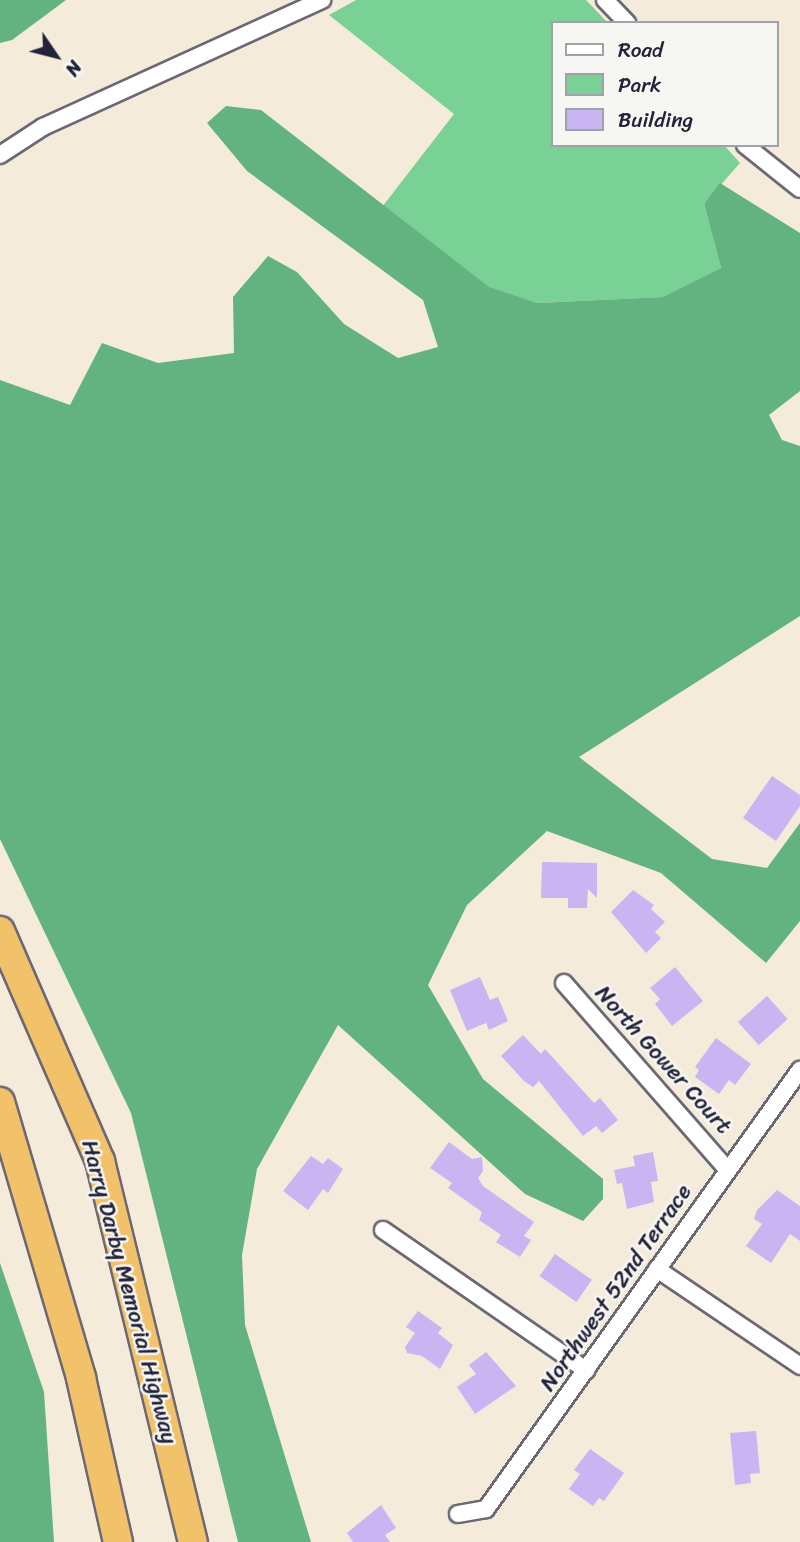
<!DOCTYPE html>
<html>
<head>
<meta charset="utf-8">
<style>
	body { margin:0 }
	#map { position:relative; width:800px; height:1542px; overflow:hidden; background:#f5ebdb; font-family:Sriracha,sans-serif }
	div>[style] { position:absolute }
	.green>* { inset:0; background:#79d196 }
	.forest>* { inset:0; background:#62b37f }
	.building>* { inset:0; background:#c8b5f2; transform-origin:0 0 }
	.roads { filter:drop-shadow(2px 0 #6c6873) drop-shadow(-2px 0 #6c6873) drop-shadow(0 2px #6c6873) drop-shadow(0 -2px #6c6873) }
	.minor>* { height:16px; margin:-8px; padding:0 8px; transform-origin:8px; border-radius:8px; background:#fff }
	.motorway>* { height:28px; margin:-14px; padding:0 14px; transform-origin:14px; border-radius:14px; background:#f2c26a }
	span { translate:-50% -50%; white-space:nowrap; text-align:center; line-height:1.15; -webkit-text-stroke:5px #f6f6f2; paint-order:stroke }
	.street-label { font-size:23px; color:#22223b }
	.legend { position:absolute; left:551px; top:21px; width:228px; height:126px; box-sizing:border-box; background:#f6f6f2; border:2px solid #a1a1a9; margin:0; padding:9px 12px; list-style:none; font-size:21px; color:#22223b }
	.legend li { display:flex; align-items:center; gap:14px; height:35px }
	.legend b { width:35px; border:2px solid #a1a1a9 }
	.north { position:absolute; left:21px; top:21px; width:70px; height:70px; -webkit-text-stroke:5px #f6f6f2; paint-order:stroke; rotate:125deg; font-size:19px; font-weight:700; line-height:28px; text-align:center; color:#22223b }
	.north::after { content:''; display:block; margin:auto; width:24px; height:32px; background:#22223b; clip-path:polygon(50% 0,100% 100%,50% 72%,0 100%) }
</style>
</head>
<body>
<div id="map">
	<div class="green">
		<div style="clip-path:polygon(356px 0,586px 0,608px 23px,553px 23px,553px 145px,724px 145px,740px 163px,704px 204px,721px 268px,664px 297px,537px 303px,489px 288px,382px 207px,454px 114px,329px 15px)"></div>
	</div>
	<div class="forest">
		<div style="clip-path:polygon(0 0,66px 0,12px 40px,0 43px)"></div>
		<div style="clip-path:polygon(226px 106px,261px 110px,489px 287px,537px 303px,663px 297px,721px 268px,704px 204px,720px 183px,800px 233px,800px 391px,769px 415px,782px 440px,800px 446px,800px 616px,579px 757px,712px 859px,767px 868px,800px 823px,800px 921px,766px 963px,661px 873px,547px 831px,467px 905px,428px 985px,483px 1079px,603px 1179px,603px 1199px,583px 1221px,525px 1194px,338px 1025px,257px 1169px,242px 1255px,245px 1325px,311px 1542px,238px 1542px,131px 1113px,0 839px,0 380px,70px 405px,102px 343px,158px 363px,234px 353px,233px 297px,268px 256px,297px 272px,344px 324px,398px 358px,438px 347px,423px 300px,247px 171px,207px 123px)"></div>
		<div style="clip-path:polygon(0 1263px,44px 1392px,54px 1542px,0 1542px)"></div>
	</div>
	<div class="building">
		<div style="clip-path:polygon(772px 776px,800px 795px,800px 806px,776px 841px,743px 818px)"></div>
		<div style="clip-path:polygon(542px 862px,597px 863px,597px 898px,588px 889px,587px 908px,568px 908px,568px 898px,541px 898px)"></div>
		<div style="clip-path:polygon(633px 890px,654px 905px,651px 909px,665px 922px,655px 932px,661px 938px,646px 953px,611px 912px)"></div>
		<div style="clip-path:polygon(675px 967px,703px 1001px,672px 1026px,655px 1004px,660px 999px,650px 988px)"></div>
		<div style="clip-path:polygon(480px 977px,490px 1000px,498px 997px,508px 1021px,489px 1030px,486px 1023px,467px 1031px,450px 990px)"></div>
		<div style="left:767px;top:996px;width:31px;height:39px;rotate:48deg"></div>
		<div style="clip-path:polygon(523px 1035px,541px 1054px,545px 1049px,594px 1103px,600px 1098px,618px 1120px,602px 1133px,596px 1126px,583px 1136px,539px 1081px,533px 1087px,524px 1081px,501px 1056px)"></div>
		<div style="clip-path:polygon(716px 1038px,751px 1064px,735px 1085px,729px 1080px,719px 1094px,695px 1077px,699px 1070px,695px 1067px)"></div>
		<div style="clip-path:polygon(449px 1142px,472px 1159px,482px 1157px,483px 1171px,478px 1178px,483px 1186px,534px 1222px,524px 1236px,531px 1240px,520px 1257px,496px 1242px,501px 1235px,479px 1220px,482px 1212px,448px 1188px,452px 1183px,430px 1168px)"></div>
		<div style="clip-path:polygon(653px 1152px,658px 1181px,651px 1182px,654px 1202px,627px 1209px,622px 1183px,617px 1184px,614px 1170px,635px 1166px,633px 1156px)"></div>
		<div style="clip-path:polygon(311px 1156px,323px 1164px,328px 1158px,343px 1169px,328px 1193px,323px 1189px,308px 1210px,283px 1191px)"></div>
		<div style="clip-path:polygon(777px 1190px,800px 1206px,800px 1241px,790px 1234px,771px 1263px,746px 1246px,762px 1224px,754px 1219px,757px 1210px)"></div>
		<div style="left:555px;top:1254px;width:45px;height:27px;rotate:35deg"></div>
		<div style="clip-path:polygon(418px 1311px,442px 1328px,438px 1333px,453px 1345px,440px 1369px,422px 1356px,407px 1353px,405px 1347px,415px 1333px,406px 1327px)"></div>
		<div style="clip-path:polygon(486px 1352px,516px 1386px,475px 1414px,457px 1387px,476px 1374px,469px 1365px)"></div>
		<div style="clip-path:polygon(756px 1431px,760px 1473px,750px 1474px,751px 1483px,735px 1485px,730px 1433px)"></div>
		<div style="clip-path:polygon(590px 1449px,624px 1473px,604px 1501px,599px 1498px,593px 1506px,569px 1489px,580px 1474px,574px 1470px)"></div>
		<div style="clip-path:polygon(381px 1505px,396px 1528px,385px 1535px,390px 1542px,353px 1542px,347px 1533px)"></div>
	</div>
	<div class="roads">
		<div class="minor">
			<div style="left:605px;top:0;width:32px;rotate:46deg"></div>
			<div style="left:745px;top:145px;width:70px;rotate:38.7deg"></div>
			<div style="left:0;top:155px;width:51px;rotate:-33.1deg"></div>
			<div style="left:43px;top:127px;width:307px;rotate:-24.5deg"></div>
			<div style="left:564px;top:983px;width:247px;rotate:48.8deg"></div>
			<div style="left:383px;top:1230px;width:247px;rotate:34.6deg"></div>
			<div style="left:657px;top:1269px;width:173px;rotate:34.1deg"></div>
			<div style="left:458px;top:1514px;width:28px;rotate:-10deg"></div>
			<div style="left:486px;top:1509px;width:540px;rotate:-54.43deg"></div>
		</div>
		<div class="motorway">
			<div style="left:0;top:931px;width:251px;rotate:66.5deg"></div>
			<div style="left:100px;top:1161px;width:392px;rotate:76.3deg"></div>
			<div style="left:0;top:1102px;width:288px;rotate:73.6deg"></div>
			<div style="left:81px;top:1378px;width:168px;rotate:77.3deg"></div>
		</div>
	</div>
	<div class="street-label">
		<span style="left:663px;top:1060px;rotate:48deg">North Gower Court</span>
		<span style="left:616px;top:1288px;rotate:-55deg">Northwest 52nd Terrace</span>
		<span style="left:129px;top:1292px;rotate:75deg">Harry Darby Memorial Highway</span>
	</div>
	<ul class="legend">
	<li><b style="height:9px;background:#fff"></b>Road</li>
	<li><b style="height:19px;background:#79d196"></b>Park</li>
	<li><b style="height:19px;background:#c8b5f2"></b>Building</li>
	</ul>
	<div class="north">N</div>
</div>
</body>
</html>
